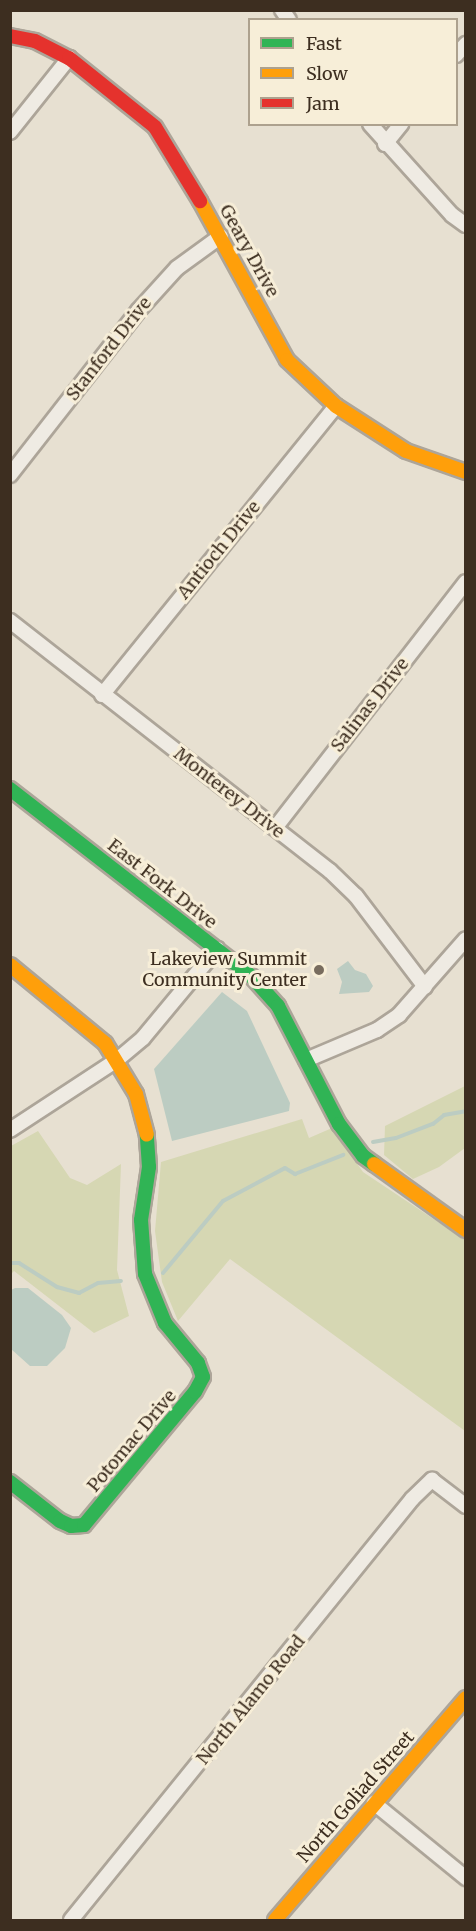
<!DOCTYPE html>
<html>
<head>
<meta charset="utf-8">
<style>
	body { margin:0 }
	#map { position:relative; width:476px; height:1931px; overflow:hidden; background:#e7e0d1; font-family:Merriweather,serif }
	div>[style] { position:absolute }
	.green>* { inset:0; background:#d6d7b3 }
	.water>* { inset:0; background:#bcccc2 }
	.stream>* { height:4px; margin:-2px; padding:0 2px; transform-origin:2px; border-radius:2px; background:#bcccc2 }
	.roads { filter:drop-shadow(2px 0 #ada599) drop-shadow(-2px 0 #ada599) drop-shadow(0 2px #ada599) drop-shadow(0 -2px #ada599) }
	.street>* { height:14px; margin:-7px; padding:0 7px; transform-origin:7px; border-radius:7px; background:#efebe3 }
	.fast>* { height:14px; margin:-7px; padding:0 7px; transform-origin:7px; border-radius:7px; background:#30b455 }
	.slow>* { height:14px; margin:-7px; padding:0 7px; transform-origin:7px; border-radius:7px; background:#ff9f0a }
	.jam>* { height:14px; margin:-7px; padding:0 7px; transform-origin:7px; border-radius:7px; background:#e5322d }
	.dots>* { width:16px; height:16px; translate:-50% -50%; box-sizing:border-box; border:3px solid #f7eed8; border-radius:50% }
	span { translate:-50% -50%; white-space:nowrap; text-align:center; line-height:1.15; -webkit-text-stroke:6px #f7eed8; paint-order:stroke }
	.street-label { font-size:18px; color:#3d2e20 }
	.poi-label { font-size:18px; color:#3d2e20 }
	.right { translate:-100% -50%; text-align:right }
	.frame { position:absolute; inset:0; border:12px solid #3d2e20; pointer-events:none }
	.legend { position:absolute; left:248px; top:18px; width:210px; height:108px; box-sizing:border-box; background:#f7eed8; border:2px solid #ada18e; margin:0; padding:8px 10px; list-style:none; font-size:18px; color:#3d2e20 }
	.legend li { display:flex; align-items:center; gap:12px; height:30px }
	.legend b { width:30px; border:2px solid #ada18e }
</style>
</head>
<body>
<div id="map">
	<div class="green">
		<div style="clip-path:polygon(465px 1086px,465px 1148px,439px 1167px,413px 1179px,384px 1155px,385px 1126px)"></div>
		<div style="clip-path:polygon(302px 1119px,309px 1138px,332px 1128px,363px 1172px,465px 1240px,465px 1431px,230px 1259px,178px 1321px,162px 1282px,155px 1231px,161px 1162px)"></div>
		<div style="clip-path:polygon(38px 1131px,70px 1178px,87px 1185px,121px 1164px,117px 1270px,129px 1316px,94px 1333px,14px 1271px,11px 1274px,11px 1146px)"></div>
	</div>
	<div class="water">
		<div style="clip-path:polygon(348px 961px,355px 970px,366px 974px,373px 986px,369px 992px,339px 994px,342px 982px,337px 969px)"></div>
		<div style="clip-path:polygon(222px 992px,247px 1011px,290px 1103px,289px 1111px,172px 1141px,154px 1069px)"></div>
		<div style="clip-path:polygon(15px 1288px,28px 1288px,62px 1315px,71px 1328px,65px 1348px,47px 1366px,30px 1366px,11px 1349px,11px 1290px)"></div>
	</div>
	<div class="stream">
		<div style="left:373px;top:1142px;width:23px;rotate:-10deg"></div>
		<div style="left:396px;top:1138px;width:40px;rotate:-21deg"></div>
		<div style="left:433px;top:1124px;width:14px;rotate:-39deg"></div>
		<div style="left:444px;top:1115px;width:22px;rotate:-10deg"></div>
		<div style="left:10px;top:1263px;width:9px"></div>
		<div style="left:19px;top:1263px;width:45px;rotate:32.3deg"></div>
		<div style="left:57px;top:1287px;width:23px;rotate:15deg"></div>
		<div style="left:79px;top:1293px;width:21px;rotate:-28deg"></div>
		<div style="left:98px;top:1283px;width:23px;rotate:-5deg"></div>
		<div style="left:163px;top:1273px;width:94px;rotate:-50.2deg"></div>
		<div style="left:223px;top:1201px;width:70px;rotate:-28deg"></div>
		<div style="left:285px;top:1168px;width:12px;rotate:31deg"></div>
		<div style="left:295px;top:1174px;width:52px;rotate:-21.6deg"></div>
	</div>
	<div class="roads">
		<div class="street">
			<div style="left:282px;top:10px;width:12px;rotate:55deg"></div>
			<div style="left:456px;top:55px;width:15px;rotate:-48deg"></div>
			<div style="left:370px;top:124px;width:122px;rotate:48deg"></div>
			<div style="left:452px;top:215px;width:17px;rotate:36deg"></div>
			<div style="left:10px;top:132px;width:95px;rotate:-51.4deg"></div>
			<div style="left:385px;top:144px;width:26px;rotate:-51deg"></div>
			<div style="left:10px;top:475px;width:208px;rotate:-52deg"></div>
			<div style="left:138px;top:311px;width:58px;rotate:-47.8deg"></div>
			<div style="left:177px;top:268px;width:54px;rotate:-36deg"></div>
			<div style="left:10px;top:621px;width:406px;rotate:38deg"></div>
			<div style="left:330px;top:871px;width:36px;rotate:44deg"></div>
			<div style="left:356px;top:896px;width:114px;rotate:52.8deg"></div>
			<div style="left:102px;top:695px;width:372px;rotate:-51deg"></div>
			<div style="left:275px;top:828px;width:311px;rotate:-52.2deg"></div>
			<div style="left:306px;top:1060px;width:77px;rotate:-22.9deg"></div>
			<div style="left:377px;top:1030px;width:27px;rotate:-34deg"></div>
			<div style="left:399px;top:1015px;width:101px;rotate:-48.6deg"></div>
			<div style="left:10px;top:1130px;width:128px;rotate:-33.2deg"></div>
			<div style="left:117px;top:1060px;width:34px;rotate:-40deg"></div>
			<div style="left:143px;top:1038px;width:116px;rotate:-50.3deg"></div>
			<div style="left:374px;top:1803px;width:119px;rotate:39.2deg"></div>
			<div style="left:71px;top:1920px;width:542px;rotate:-50.99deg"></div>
			<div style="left:412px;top:1499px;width:28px;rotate:-44deg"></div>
			<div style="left:432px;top:1480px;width:43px;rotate:37.4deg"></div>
		</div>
		<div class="fast">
			<div style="left:10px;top:789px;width:306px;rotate:37.8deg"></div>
			<div style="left:252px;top:977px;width:39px;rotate:48deg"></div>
			<div style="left:278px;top:1006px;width:133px;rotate:62.7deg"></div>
			<div style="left:339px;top:1124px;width:40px;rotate:53deg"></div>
			<div style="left:363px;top:1156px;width:14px;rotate:36deg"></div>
			<div style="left:10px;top:1482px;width:63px;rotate:38deg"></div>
			<div style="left:60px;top:1521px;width:12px;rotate:24deg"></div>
			<div style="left:71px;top:1526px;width:13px;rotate:-4deg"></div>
			<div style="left:84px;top:1525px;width:173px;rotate:-50.2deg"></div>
			<div style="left:195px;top:1392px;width:17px;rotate:-62deg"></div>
			<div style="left:203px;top:1377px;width:15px;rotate:-110deg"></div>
			<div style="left:198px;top:1363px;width:52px;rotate:-129.5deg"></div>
			<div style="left:165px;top:1323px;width:53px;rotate:-112.2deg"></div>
			<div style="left:145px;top:1274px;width:54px;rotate:-94.2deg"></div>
			<div style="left:141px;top:1220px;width:54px;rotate:-81.4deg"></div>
			<div style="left:149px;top:1167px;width:32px;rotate:-94deg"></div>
		</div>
		<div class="slow">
			<div style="left:200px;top:201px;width:181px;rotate:61.3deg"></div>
			<div style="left:287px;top:360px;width:67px;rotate:43.2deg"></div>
			<div style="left:336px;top:406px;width:83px;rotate:32.7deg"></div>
			<div style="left:406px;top:451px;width:64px;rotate:19.3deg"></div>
			<div style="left:10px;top:965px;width:123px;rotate:39.4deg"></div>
			<div style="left:105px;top:1043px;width:60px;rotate:58.7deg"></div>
			<div style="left:136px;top:1094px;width:42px;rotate:75deg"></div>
			<div style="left:374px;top:1164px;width:113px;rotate:35.7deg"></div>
			<div style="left:275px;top:1920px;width:293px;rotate:-49.3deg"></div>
		</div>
		<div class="jam">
			<div style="left:10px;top:36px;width:25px;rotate:11deg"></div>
			<div style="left:35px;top:41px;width:38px;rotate:27deg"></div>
			<div style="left:69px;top:58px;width:110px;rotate:38.7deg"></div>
			<div style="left:155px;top:127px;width:87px;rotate:58.7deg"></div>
		</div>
	</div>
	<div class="dots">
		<div style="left:319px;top:970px;background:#786c5e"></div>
	</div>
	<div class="street-label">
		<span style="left:249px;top:251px;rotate:61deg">Geary Drive</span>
		<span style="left:109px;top:349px;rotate:-52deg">Stanford Drive</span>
		<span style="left:219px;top:550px;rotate:-51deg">Antioch Drive</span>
		<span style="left:370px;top:705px;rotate:-52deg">Salinas Drive</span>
		<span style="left:229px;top:793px;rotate:38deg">Monterey Drive</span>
		<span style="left:162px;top:884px;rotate:38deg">East Fork Drive</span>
		<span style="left:132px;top:1441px;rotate:-50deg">Potomac Drive</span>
		<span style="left:251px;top:1700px;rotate:-51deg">North Alamo Road</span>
		<span style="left:356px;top:1797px;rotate:-49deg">North Goliad Street</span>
	</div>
	<div class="poi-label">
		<span class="right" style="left:307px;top:970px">Lakeview Summit<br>Community Center</span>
	</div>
	<div class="frame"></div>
	<ul class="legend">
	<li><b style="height:8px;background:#30b455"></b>Fast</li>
	<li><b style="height:8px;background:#ff9f0a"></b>Slow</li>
	<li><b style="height:8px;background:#e5322d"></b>Jam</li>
	</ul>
</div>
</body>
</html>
